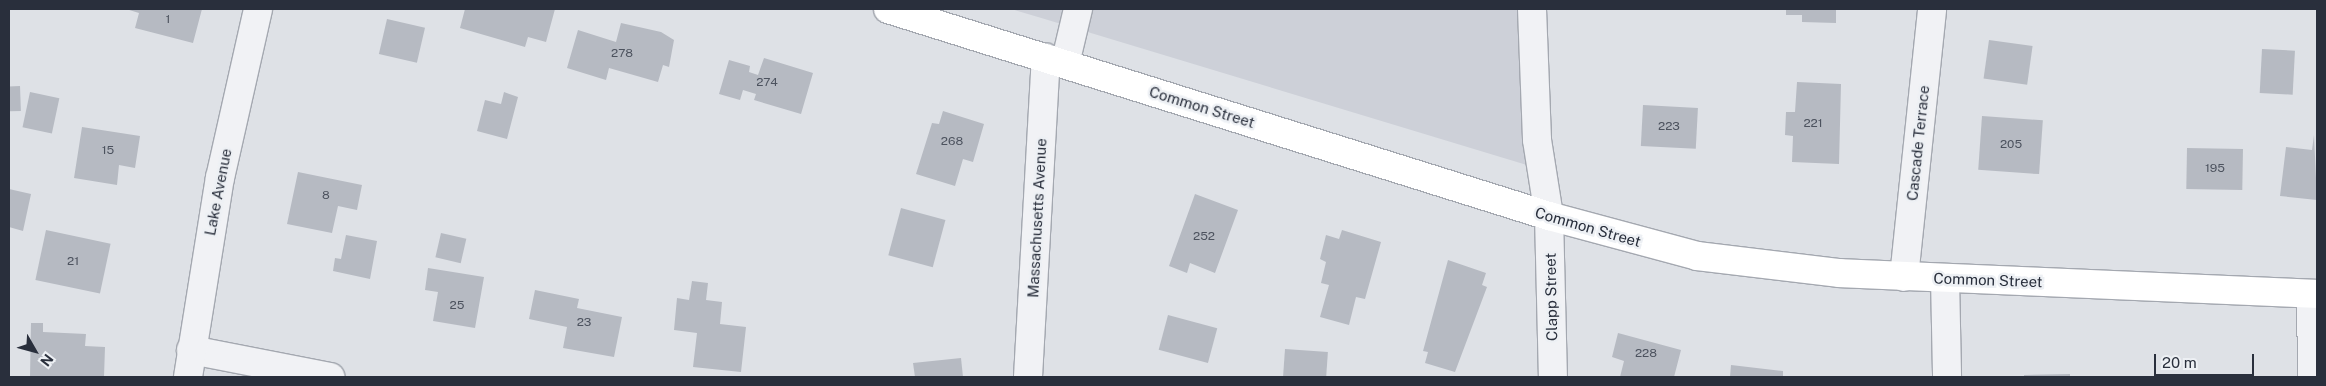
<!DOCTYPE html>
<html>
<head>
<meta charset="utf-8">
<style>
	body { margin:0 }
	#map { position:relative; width:2326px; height:386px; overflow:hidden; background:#dee1e6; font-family:"Public Sans",sans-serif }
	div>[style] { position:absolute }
	.built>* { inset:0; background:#cdd0d8 }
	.building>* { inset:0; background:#b6bac2; transform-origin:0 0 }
	.roads { filter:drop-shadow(1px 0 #a4a8b0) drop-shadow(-1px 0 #a4a8b0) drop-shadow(0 1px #a4a8b0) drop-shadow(0 -1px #a4a8b0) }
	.minor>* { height:28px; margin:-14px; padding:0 14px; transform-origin:14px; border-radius:14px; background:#f1f2f5 }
	.major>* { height:28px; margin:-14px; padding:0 14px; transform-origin:14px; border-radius:14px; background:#fff }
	span { translate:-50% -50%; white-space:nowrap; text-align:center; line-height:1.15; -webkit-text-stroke:5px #edf0f4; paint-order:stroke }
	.number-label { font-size:12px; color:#4c525e }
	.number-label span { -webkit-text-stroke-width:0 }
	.street-label { font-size:15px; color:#292f3c }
	.frame { position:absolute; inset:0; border:10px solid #292f3c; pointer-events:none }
	.north { position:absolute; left:10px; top:326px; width:50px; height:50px; -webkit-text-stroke:4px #edf0f4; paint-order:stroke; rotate:128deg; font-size:14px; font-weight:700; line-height:20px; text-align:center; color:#292f3c }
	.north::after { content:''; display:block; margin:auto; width:18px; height:22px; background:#292f3c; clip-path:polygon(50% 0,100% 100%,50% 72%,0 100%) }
	.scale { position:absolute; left:2154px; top:354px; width:100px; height:22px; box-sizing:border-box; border:2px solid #292f3c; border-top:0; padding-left:6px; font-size:15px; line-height:18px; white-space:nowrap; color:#292f3c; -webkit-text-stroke:4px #edf0f4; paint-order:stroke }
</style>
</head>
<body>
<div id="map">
	<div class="built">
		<div style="clip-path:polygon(1011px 9px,1533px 9px,1547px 171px,1038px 17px)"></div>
	</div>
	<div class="building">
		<div style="clip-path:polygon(126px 9px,202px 9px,193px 43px,135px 28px,139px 13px)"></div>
		<div style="clip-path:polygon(465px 9px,555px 9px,546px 42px,528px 37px,525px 47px,460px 28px)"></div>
		<div style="clip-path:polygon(1786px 9px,1836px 9px,1836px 23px,1802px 22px,1802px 15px,1786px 15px)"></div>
		<div style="left:387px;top:19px;width:39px;height:36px;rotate:13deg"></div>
		<div style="clip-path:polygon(621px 23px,661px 32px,674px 40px,669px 67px,663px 65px,658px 82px,609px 68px,606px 80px,567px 68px,578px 30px,616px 42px)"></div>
		<div style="left:1989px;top:40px;width:44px;height:39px;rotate:8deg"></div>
		<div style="left:2262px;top:49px;width:33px;height:44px;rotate:3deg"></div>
		<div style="clip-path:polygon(764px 58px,813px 73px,801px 114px,754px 100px,756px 94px,743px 90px,740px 100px,719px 94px,729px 60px,750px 66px,749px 72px,758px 75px)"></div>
		<div style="clip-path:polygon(1797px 82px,1841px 84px,1839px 164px,1792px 162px,1793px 136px,1785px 135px,1786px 112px,1795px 112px)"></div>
		<div style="left:20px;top:86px;width:25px;height:11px;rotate:88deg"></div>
		<div style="left:30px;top:92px;width:30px;height:36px;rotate:12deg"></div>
		<div style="clip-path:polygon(504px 92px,518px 97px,507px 139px,477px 131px,485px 100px,501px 104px)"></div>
		<div style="left:1643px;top:105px;width:55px;height:41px;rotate:3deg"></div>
		<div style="clip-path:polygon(943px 111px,984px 124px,973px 162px,963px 159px,955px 186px,916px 174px,932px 123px,939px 124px)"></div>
		<div style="left:1982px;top:116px;width:61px;height:54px;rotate:4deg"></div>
		<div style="clip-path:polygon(82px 127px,140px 136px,135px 168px,119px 165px,117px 185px,74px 178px)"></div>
		<div style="clip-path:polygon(2314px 135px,2317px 200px,2280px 196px,2286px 147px,2312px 150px)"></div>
		<div style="left:2187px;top:148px;width:56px;height:41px;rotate:1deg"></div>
		<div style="clip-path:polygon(298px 172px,362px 185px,357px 210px,338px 206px,332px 233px,287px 224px)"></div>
		<div style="clip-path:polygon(9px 189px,31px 194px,23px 231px,9px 227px)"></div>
		<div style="clip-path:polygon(1195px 194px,1238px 210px,1215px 273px,1190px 263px,1187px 273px,1169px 266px)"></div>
		<div style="left:901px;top:208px;width:46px;height:49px;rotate:15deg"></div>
		<div style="left:46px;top:230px;width:66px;height:51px;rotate:12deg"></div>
		<div style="clip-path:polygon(1342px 230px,1381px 242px,1365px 299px,1356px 297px,1349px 325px,1320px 317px,1329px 285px,1321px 283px,1326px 262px,1320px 259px,1326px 235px,1339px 239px)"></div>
		<div style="left:441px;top:233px;width:26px;height:25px;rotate:13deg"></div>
		<div style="clip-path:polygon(346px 235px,377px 241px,370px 279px,333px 271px,335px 258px,341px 259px)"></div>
		<div style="clip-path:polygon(1448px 260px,1486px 273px,1482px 285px,1487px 287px,1455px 372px,1425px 363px,1428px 352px,1423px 351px)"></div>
		<div style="clip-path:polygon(428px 268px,484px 277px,475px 328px,433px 321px,438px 292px,425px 290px)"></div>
		<div style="clip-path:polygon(692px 281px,708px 283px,706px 300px,722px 302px,720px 324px,746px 327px,741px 372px,693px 367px,697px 333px,674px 330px,677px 298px,689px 300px)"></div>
		<div style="clip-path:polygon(535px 290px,579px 299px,577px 308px,622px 317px,614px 357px,563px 348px,567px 327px,529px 319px)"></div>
		<div style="left:1168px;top:315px;width:51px;height:36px;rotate:15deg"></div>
		<div style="clip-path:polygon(31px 323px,43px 323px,43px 332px,86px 334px,85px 346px,105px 347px,104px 377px,30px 377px)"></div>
		<div style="clip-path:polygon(1618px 333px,1681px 350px,1674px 377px,1620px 377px,1624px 361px,1612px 357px)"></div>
		<div style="left:1285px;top:349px;width:43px;height:28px;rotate:4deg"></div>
		<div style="clip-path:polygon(961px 358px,963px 377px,915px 377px,913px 363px)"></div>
		<div style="clip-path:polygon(1731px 365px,1783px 371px,1783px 377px,1730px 377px)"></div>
		<div style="clip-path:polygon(2070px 374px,2070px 377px,2024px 377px,2024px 375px)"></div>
	</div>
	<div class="roads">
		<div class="minor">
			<div style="left:1532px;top:9px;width:131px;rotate:87.8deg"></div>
			<div style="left:1537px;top:140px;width:77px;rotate:81deg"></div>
			<div style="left:1549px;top:216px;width:161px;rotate:88.6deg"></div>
			<div style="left:1065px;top:64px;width:57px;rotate:-76.7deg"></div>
			<div style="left:1904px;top:277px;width:269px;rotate:-84deg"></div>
			<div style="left:1945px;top:278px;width:99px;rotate:88.8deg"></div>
			<div style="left:2311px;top:294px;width:83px;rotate:89.3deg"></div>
			<div style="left:191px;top:350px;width:142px;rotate:11deg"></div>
			<div style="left:188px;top:377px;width:202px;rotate:-80.9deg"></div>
			<div style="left:220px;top:178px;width:173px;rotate:-77.3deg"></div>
			<div style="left:1028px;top:377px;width:320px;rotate:-86.8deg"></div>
		</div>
		<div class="major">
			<div style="left:888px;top:9px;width:693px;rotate:17.39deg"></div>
			<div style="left:1549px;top:216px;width:153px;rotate:15.1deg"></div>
			<div style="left:1697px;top:256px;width:144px;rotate:6.8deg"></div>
			<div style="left:1840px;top:273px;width:477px;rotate:2.5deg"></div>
		</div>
	</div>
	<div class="number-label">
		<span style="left:168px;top:20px">1</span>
		<span style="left:622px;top:54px">278</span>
		<span style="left:767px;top:83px">274</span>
		<span style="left:1813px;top:124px">221</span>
		<span style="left:1669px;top:127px">223</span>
		<span style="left:952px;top:142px">268</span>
		<span style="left:2011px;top:145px">205</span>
		<span style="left:108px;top:151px">15</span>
		<span style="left:2215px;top:169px">195</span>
		<span style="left:326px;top:196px">8</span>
		<span style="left:1204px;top:237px">252</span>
		<span style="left:73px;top:262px">21</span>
		<span style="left:457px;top:306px">25</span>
		<span style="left:584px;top:323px">23</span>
		<span style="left:1646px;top:354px">228</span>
	</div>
	<div class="street-label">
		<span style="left:1202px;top:107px;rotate:17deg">Common Street</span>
		<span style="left:1918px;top:143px;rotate:-84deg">Cascade Terrace</span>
		<span style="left:218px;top:192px;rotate:-79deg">Lake Avenue</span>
		<span style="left:1037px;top:218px;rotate:-87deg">Massachusetts Avenue</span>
		<span style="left:1588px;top:227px;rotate:16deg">Common Street</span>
		<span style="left:1988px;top:280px;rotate:2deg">Common Street</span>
		<span style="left:1551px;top:297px;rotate:-91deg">Clapp Street</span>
	</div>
	<div class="frame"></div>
	<div class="north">N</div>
	<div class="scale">20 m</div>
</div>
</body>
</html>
